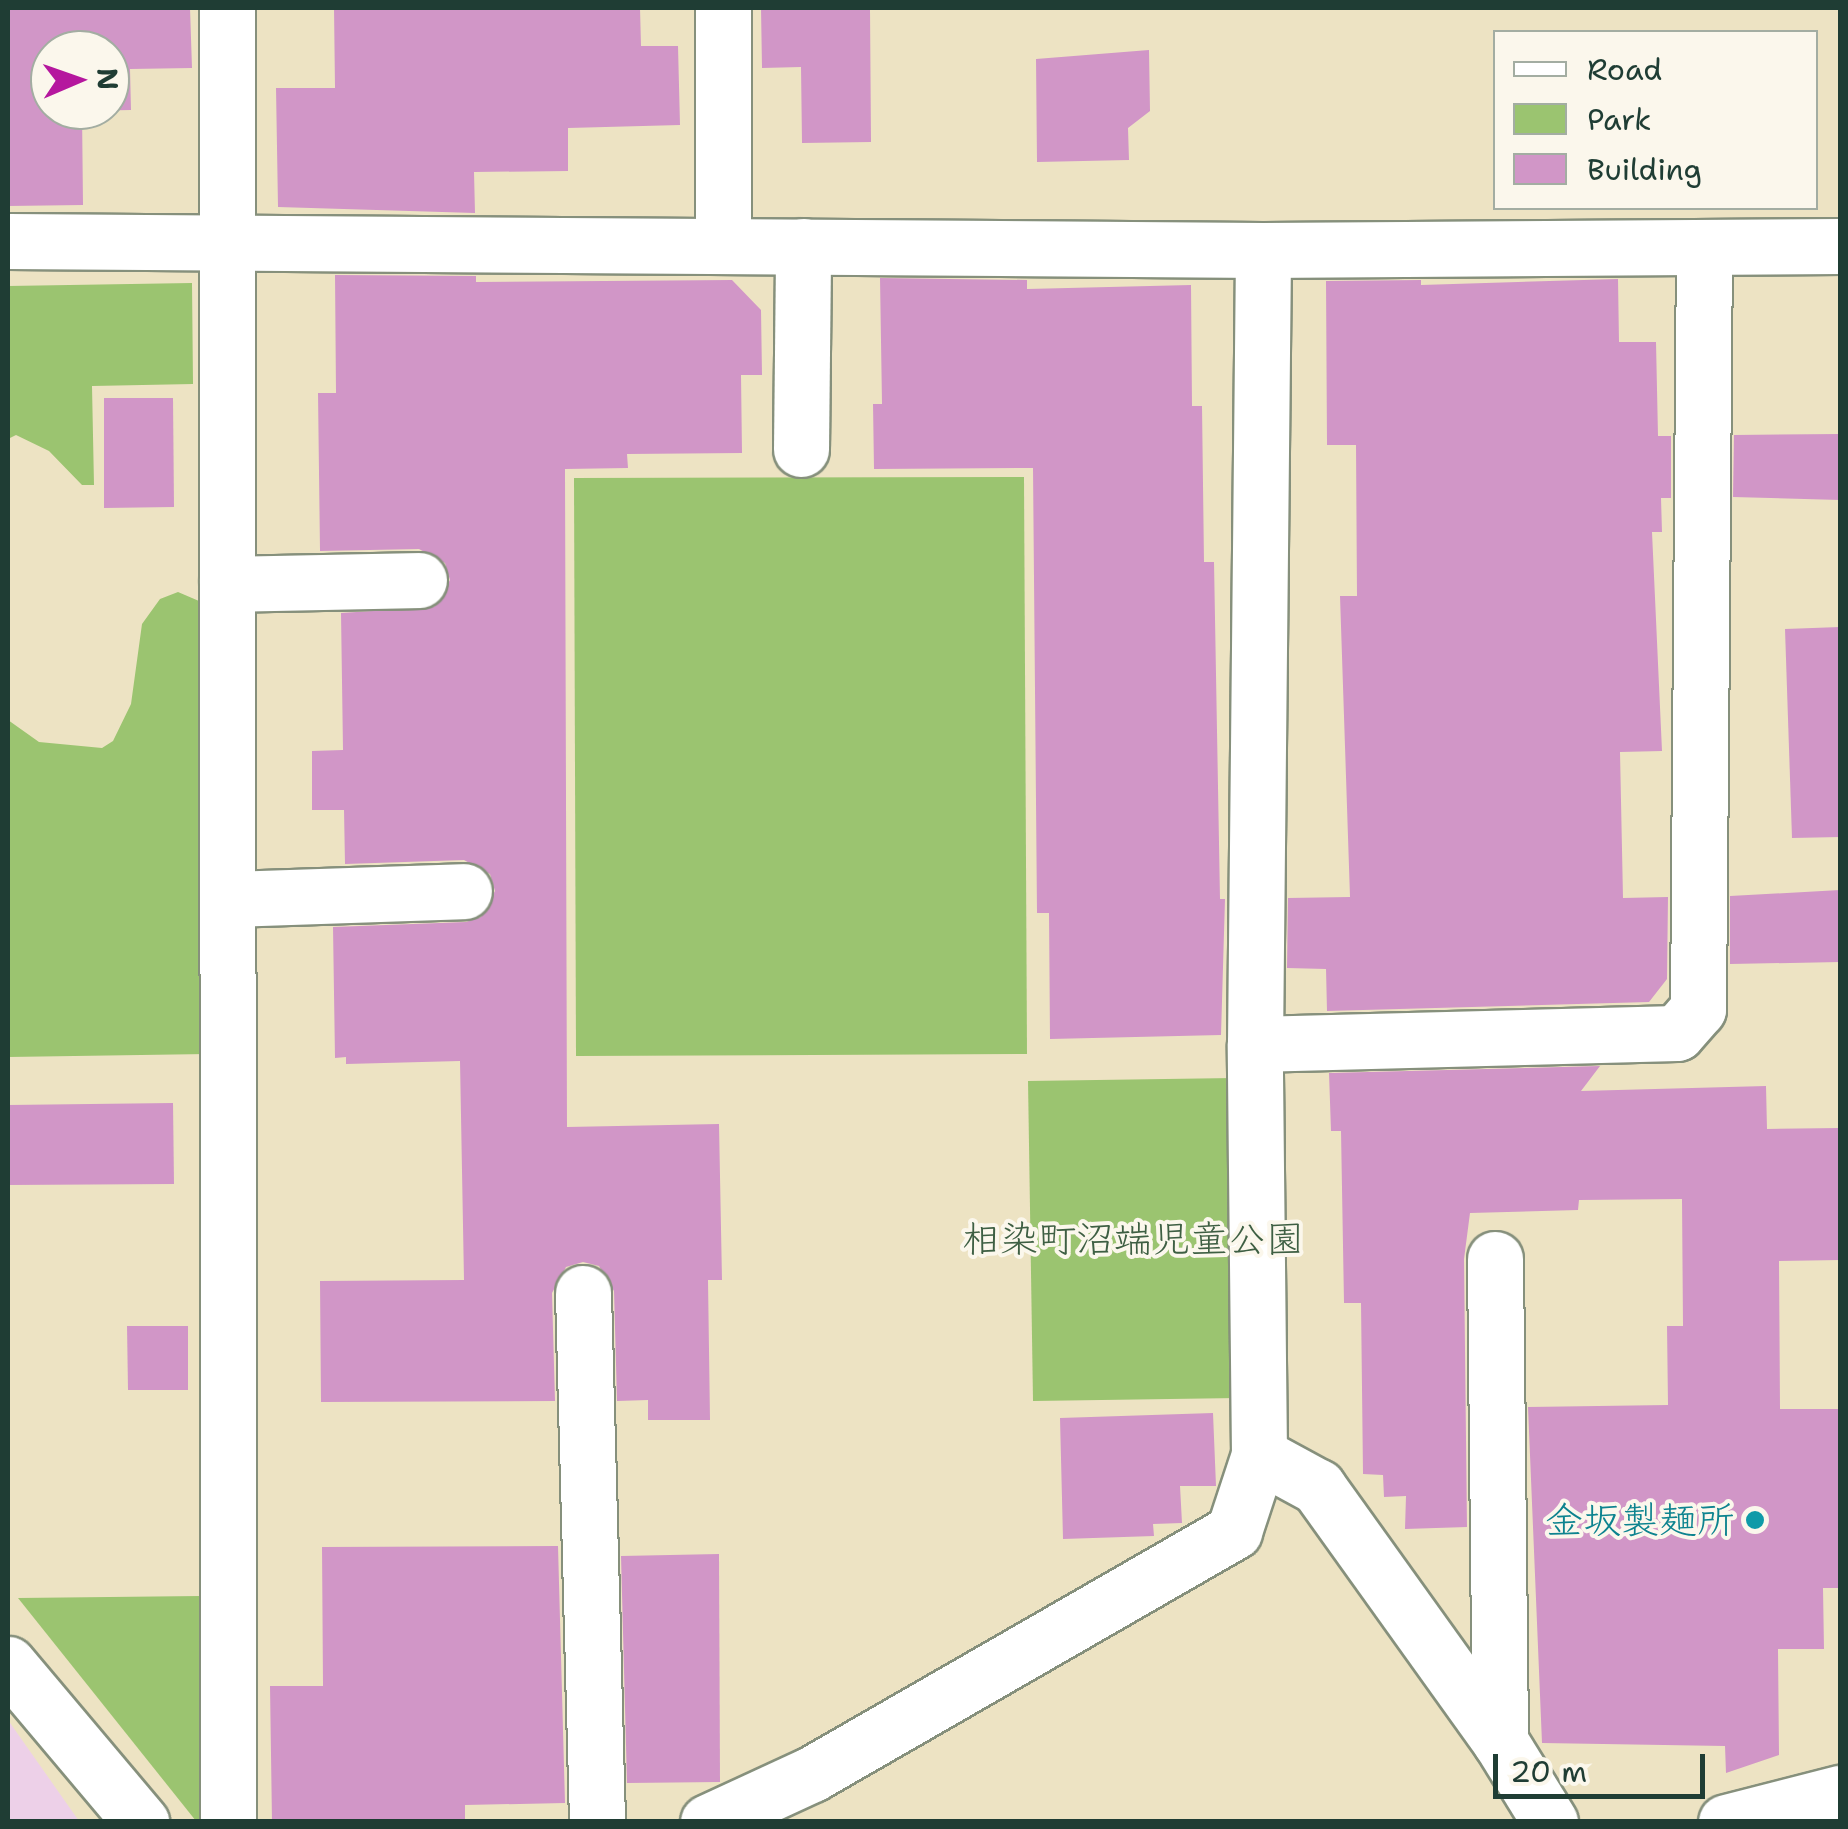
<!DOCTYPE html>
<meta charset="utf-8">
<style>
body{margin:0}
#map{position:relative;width:1848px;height:1829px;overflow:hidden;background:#ede3c3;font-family:"Shantell Sans","Klee One",sans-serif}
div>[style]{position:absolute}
.built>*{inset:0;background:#edd0e8}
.green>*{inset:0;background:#9bc470}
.building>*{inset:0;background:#d196c7}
.roads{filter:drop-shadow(2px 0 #86907c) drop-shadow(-2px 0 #86907c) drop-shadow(0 2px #86907c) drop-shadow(0 -2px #86907c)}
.minor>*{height:55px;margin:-27.5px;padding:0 27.5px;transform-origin:27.5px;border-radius:27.5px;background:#fff}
.dots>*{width:28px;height:28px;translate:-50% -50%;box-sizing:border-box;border:5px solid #fbf7ec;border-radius:50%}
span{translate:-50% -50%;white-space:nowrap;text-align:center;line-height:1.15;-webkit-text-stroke:8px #fbf7ec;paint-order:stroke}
.park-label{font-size:38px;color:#3e5f43}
.culture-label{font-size:38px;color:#0d838f}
.right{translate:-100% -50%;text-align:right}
.frame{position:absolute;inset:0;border:10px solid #1f3d34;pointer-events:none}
.legend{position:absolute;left:1493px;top:30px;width:325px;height:180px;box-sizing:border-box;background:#fbf7ec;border:2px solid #a3ada2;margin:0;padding:12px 18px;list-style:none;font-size:30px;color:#1f3d34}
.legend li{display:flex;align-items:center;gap:20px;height:50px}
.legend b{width:50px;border:2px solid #a3ada2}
.north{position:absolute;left:30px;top:30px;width:100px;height:100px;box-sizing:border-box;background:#fbf7ec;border:2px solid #a3ada2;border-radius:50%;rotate:88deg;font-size:28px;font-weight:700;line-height:40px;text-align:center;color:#1f3d34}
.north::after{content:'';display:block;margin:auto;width:35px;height:45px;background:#b5179e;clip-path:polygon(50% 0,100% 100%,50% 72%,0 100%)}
.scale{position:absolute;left:1493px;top:1754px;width:212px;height:45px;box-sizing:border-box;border:5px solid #1f3d34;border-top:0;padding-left:12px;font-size:30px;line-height:35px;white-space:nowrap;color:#1f3d34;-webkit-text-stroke:8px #fbf7ec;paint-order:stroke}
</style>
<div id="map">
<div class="built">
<i style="clip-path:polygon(8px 1720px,79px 1821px,8px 1821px)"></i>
</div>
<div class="green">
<i style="clip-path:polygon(192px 283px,193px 384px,92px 386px,94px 485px,82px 485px,49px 451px,16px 435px,8px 439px,8px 286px)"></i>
<i style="clip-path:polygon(1024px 477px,1027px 1054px,576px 1056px,574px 478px)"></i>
<i style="clip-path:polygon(178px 592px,199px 601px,207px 1054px,8px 1057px,8px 720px,39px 742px,102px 748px,113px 741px,131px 704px,142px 624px,160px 599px)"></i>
<i style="clip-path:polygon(1234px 1078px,1238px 1398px,1033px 1401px,1028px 1081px)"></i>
<i style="clip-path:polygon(201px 1596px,206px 1821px,196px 1821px,18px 1598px)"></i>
</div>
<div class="building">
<i style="clip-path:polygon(evenodd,8px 8px,190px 8px,192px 68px,130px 69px,131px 110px,82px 111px,83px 205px,8px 206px,8px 8px,50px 50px,110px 50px,110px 110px,50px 110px,50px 50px)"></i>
<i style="clip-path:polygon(334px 8px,640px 8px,641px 46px,678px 46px,680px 125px,568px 128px,568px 171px,474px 172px,475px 213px,278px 207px,276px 88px,335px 88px)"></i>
<i style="clip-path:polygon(761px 8px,870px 8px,871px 142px,802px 143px,801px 67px,762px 68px)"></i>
<i style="clip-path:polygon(1149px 50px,1150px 111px,1128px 128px,1129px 160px,1037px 162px,1036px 59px)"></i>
<i style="clip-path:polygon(335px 275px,476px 276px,476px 282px,732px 280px,761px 310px,762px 375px,741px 375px,742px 453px,627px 454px,628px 468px,565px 469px,567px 1127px,719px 1124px,722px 1280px,708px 1280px,710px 1420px,648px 1420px,648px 1400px,617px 1401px,614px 1291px,599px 1266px,583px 1262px,566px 1267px,552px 1293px,555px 1401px,321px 1402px,320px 1281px,464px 1280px,460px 1061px,346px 1064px,346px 1057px,335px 1058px,333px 927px,466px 922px,481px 917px,495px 891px,490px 874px,464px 860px,345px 864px,344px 810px,312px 810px,312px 751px,343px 750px,341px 613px,434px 607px,450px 580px,445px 563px,419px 549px,320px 551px,318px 393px,336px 393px)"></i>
<i style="clip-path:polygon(880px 278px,1027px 280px,1027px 289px,1191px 285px,1192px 406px,1202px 406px,1204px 562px,1214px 562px,1220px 899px,1225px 899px,1221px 1035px,1050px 1039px,1049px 913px,1037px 913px,1033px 468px,874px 469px,873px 404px,882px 404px)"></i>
<i style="clip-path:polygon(1618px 279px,1619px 342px,1656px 342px,1658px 436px,1671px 436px,1671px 498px,1661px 498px,1662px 532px,1652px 532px,1662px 751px,1620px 752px,1623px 898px,1668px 897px,1667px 979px,1649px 1002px,1327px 1011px,1326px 969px,1287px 968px,1288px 898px,1350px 897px,1340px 596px,1357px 596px,1356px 445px,1327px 445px,1326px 281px,1421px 280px,1421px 285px)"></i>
<i style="clip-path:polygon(104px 398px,173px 398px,174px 507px,104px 508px)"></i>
<i style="clip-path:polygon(1840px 434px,1840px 500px,1733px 497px,1734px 435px)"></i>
<i style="clip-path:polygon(1840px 627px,1840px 837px,1792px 838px,1785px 629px)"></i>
<i style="clip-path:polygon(1840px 890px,1840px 962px,1730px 964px,1730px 896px)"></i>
<i style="clip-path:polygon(1600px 1066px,1581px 1091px,1766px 1086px,1767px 1129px,1840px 1128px,1840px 1260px,1779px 1261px,1780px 1409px,1840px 1409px,1840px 1588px,1823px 1588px,1824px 1649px,1778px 1649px,1779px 1755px,1726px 1773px,1725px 1746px,1542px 1743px,1528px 1407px,1668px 1405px,1667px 1326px,1683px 1326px,1682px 1199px,1579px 1200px,1578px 1210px,1470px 1213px,1464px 1259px,1467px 1527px,1405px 1529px,1406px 1496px,1384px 1497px,1383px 1475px,1363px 1474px,1361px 1303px,1344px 1303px,1341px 1131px,1331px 1131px,1329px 1073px)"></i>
<i style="clip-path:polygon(173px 1103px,174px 1184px,8px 1185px,8px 1105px)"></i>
<i style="clip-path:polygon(127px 1326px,188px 1326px,188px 1390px,128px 1390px)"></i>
<i style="clip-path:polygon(1213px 1413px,1216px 1486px,1180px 1486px,1182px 1523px,1153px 1524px,1154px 1536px,1063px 1539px,1060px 1418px)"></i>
<i style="clip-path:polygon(558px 1546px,565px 1803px,465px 1805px,465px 1822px,272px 1822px,270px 1686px,323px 1686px,322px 1547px)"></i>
<i style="clip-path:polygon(719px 1554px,720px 1782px,627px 1783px,621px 1556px)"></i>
</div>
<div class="roads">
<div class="minor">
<i style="left:227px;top:8px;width:1814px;rotate:89.97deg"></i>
<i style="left:8px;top:241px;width:1255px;rotate:0.41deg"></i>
<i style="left:1263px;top:250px;width:577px;rotate:-0.4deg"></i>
<i style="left:723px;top:245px;width:237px;rotate:-90deg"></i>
<i style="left:801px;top:449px;width:203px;rotate:-89.4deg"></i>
<i style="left:227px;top:584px;width:192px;rotate:-1.2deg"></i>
<i style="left:228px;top:899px;width:236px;rotate:-1.9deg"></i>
<i style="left:1255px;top:1044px;width:422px;rotate:-1.5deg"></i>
<i style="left:1677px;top:1033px;width:32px;rotate:-49deg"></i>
<i style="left:1698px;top:1009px;width:762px;rotate:-89.55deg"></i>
<i style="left:1495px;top:1259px;width:482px;rotate:89.4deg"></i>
<i style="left:583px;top:1293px;width:529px;rotate:88.48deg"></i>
<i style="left:1259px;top:1455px;width:67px;rotate:28.5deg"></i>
<i style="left:1318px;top:1487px;width:312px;rotate:54.4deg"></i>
<i style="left:1500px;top:1741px;width:95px;rotate:58.3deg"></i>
<i style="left:8px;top:1664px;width:207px;rotate:49.9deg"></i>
<i style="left:708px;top:1822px;width:115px;rotate:-24.8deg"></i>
<i style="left:812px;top:1774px;width:487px;rotate:-29.9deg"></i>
<i style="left:1234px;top:1531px;width:80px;rotate:-71.8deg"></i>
<i style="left:1259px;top:1455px;width:411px;rotate:-90.6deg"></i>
<i style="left:1255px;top:1044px;width:794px;rotate:-89.42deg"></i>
<i style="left:1726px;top:1822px;width:118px;rotate:-14.3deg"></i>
</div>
</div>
<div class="dots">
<i style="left:1755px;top:1520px;background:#0f9aa8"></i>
</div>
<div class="park-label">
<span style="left:1133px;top:1239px">相染町沼端児童公園</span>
</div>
<div class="culture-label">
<span class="right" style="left:1735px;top:1520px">金坂製麺所</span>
</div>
<div class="frame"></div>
<ul class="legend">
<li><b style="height:12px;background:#fff"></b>Road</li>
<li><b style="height:28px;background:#9bc470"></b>Park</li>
<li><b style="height:28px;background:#d196c7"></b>Building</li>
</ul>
<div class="north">N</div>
<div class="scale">20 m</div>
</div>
